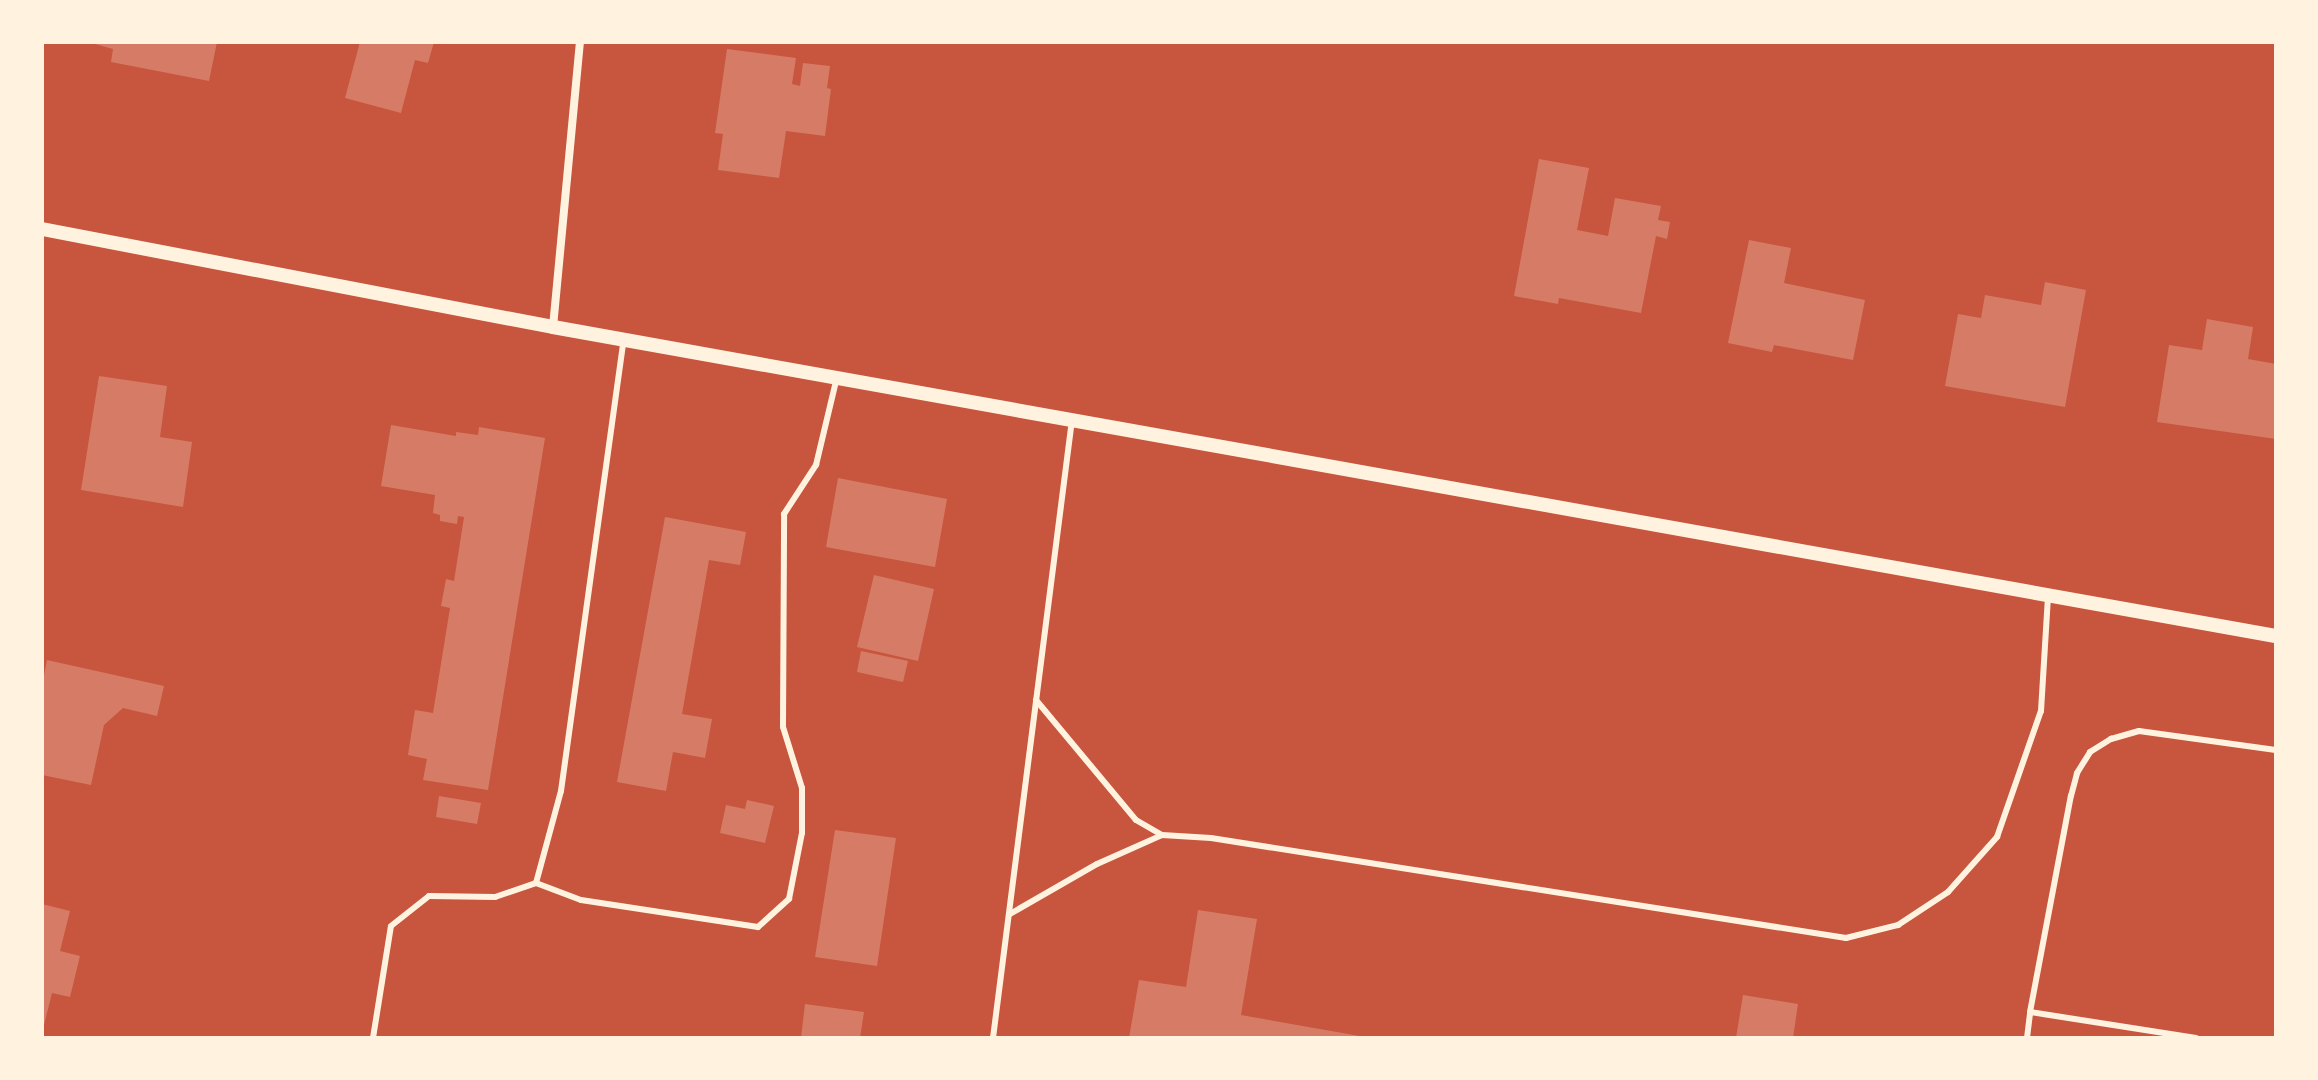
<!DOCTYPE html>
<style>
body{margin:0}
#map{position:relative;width:2318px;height:1080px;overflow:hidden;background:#c8553d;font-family:Commissioner,sans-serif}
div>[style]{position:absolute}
.building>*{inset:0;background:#d67c66}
.service>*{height:6px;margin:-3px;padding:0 3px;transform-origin:3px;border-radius:3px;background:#fff3e0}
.minor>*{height:8px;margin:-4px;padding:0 4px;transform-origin:4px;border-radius:4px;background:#fff3e0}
.tertiary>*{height:14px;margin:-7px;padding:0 7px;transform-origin:7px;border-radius:7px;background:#fff3e0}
span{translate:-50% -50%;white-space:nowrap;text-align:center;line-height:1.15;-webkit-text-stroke:7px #fff3e0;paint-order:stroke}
.frame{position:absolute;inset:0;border:44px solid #fff3e0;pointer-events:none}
</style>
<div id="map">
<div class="building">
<i style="clip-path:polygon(88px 42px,217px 42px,209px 81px,111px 62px,113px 49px)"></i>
<i style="clip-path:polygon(360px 42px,434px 42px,428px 63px,415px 60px,401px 113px,345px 98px)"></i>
<i style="clip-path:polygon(727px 49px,796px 58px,792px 84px,800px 86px,803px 63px,830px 66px,827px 88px,831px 89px,825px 136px,786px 131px,779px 178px,718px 170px,723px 134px,715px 133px)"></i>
<i style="clip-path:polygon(1539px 159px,1589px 168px,1577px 230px,1608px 236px,1615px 198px,1661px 206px,1658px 220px,1670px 222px,1667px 239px,1656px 236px,1641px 313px,1559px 298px,1558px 304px,1514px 296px)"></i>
<i style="clip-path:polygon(1749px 240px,1791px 248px,1784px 283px,1865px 300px,1853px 360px,1774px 345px,1772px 352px,1728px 343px)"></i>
<i style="clip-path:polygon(2045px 282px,2086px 290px,2065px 407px,1945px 386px,1958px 314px,1981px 318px,1985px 295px,2041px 305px)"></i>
<i style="clip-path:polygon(2207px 319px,2253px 327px,2248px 359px,2276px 364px,2276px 439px,2157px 422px,2169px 345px,2202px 350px)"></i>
<i style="clip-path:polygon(99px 376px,167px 386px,160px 437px,192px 442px,183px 507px,81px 490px)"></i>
<i style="clip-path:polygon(391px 425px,456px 436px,456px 432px,478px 435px,479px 427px,545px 438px,488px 790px,423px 780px,427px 759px,408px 755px,415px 710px,433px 713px,450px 608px,441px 606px,446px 579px,454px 581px,464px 517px,458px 516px,457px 524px,440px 521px,440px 515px,433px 513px,435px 495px,381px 486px)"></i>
<i style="clip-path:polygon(838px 478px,947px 499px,935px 567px,826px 547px)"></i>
<i style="clip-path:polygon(665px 517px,746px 532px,740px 565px,709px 560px,682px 714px,712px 719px,705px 758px,673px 752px,666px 791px,617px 782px)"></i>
<i style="clip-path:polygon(874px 575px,934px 589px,918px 661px,857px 647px)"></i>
<i style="clip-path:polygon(861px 651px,908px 661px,903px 682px,857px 672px)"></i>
<i style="clip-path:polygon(47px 660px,164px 686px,157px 716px,123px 708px,104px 725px,91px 785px,42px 775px,42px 685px)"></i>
<i style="clip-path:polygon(439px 796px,481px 803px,477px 824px,436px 817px)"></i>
<i style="clip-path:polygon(747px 800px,774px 806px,765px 843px,720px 833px,726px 805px,745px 809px)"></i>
<i style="clip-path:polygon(835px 830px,896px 838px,877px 966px,815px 957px)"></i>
<i style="clip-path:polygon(42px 904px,70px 911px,60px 951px,80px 956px,70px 997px,52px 993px,43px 1029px)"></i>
<i style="clip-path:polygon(1198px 910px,1257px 919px,1241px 1015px,1371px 1038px,1129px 1038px,1139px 980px,1186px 987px)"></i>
<i style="clip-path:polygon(1743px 995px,1798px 1004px,1793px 1038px,1736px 1038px)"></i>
<i style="clip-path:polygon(805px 1004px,864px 1012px,860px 1038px,801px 1038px)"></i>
</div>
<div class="service">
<i style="left:1036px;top:700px;width:156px;rotate:50.2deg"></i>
<i style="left:1136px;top:820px;width:30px;rotate:30deg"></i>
<i style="left:1162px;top:835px;width:49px;rotate:3.5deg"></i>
<i style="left:1211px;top:838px;width:643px;rotate:8.95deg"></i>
<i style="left:1846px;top:938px;width:54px;rotate:-14deg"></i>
<i style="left:1898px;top:925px;width:60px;rotate:-33.4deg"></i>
<i style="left:1948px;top:892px;width:74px;rotate:-48.3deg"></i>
<i style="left:1997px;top:837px;width:133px;rotate:-70.8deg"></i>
<i style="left:2041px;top:711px;width:114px;rotate:-86.5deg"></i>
<i style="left:536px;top:883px;width:48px;rotate:20.7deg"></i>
<i style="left:581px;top:900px;width:179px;rotate:8.7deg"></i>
<i style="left:758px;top:927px;width:42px;rotate:-42.1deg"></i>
<i style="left:789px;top:899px;width:67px;rotate:-78.9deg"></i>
<i style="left:802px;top:833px;width:45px;rotate:-90deg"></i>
<i style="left:802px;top:788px;width:64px;rotate:-107.3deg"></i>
<i style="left:783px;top:727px;width:213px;rotate:-89.7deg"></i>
<i style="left:784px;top:514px;width:59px;rotate:-56.9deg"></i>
<i style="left:816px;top:465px;width:90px;rotate:-76.6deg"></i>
<i style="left:1010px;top:914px;width:100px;rotate:-29.9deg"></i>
<i style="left:1097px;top:864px;width:71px;rotate:-24deg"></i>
<i style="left:2030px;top:1012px;width:220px;rotate:-79.3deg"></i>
<i style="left:2071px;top:796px;width:24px;rotate:-75deg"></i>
<i style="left:2077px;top:773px;width:25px;rotate:-58deg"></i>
<i style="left:2090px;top:752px;width:25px;rotate:-32deg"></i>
<i style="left:2111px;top:739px;width:29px;rotate:-16deg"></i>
<i style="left:2139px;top:731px;width:138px;rotate:7.9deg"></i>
<i style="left:373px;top:1038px;width:113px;rotate:-80.9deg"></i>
<i style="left:391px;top:926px;width:48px;rotate:-38.3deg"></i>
<i style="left:429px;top:896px;width:66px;rotate:0.9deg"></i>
<i style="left:495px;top:897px;width:43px;rotate:-18.9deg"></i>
<i style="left:536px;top:883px;width:95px;rotate:-74.8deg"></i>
<i style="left:561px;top:791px;width:456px;rotate:-82.1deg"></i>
<i style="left:993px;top:1038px;width:623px;rotate:-82.72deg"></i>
<i style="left:2027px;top:1038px;width:26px;rotate:-83deg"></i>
<i style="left:2030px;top:1012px;width:168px;rotate:8.9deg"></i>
</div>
<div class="minor">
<i style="left:553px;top:327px;width:286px;rotate:-84.6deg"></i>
</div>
<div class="tertiary">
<i style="left:42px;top:229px;width:520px;rotate:10.86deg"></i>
<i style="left:553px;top:327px;width:1750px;rotate:10.17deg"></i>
</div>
<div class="frame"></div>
</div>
